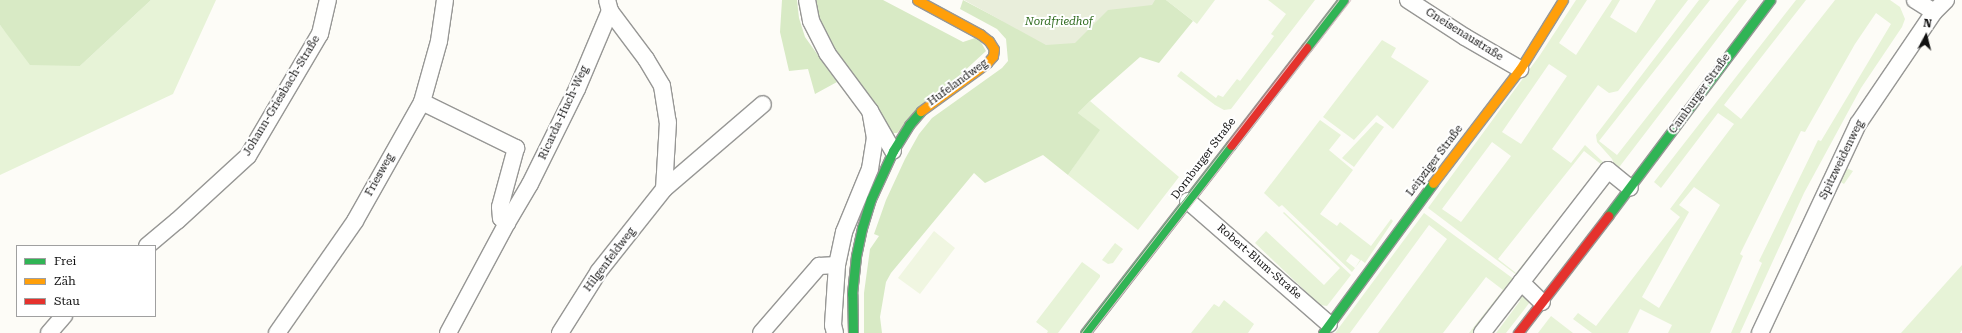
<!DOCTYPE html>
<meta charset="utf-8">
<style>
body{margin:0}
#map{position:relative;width:1962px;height:333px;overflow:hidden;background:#fdfcf7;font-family:"Roboto Serif",serif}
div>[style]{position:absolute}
.green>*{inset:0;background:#e7f3d7}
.forest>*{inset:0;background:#d8eac5}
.cemetery>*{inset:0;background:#e9eedb}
.pitch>*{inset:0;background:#f0f6e1}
.roads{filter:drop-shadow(1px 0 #979795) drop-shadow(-1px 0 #979795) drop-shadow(0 1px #979795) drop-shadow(0 -1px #979795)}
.street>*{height:16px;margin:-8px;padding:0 8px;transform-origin:8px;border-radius:8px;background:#fffffe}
.fast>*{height:9px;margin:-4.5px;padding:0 4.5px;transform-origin:4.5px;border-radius:4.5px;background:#30b455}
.slow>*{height:9px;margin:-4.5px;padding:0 4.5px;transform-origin:4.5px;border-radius:4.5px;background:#ff9f0a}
.jam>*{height:9px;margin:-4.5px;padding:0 4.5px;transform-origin:4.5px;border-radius:4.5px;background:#e5322d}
.tram>*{height:1px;margin:-0.5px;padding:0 0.5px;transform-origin:0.5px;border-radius:0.5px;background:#d9c6c7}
span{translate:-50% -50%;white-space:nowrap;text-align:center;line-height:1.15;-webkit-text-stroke:4px #fff;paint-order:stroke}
.park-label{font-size:11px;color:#2f6b1f;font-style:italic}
.street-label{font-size:11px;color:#111}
.legend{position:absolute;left:16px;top:245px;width:140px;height:72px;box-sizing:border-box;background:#fff;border:1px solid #a0a0a0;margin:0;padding:5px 7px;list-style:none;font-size:12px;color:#111}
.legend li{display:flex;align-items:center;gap:8px;height:20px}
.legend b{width:20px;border:1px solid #a0a0a0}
.north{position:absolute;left:1906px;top:16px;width:40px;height:40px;-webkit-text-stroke:3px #fff;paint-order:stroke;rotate:7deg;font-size:11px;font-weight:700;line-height:16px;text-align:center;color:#111}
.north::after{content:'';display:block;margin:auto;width:14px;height:18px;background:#111;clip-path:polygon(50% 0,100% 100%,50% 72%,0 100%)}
</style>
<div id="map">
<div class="green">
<i style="clip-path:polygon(151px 0,216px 0,173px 94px,0 175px,0 25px,4px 30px,80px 66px)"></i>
<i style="clip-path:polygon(1166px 0,1215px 0,1197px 24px)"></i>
<i style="clip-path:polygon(1268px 0,1315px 0,1231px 109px,1224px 110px,1215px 105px,1177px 76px,1181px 71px,1216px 98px,1218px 95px,1223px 97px,1237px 79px,1240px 81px,1274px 36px,1271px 34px,1286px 14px)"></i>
<i style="clip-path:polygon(evenodd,1576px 0,1587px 0,1559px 43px,1576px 55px,1612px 0,1620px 0,1610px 17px,1636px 33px,1656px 0,1688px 0,1618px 91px,1609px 93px,1598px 85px,1552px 149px,1571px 163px,1585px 145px,1603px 162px,1603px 165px,1518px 276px,1428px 208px,1540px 55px,1576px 0,1549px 64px,1567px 76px,1521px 144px,1502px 132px,1549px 64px,1576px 0,1492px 142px,1511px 156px,1461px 222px,1442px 209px,1492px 142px,1576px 0,1584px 151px,1602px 165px,1516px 273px,1498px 259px,1584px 151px)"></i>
<i style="clip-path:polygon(1699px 0,1710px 0,1599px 141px,1617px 155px,1739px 0,1747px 0,1617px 170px,1612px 159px,1597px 142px,1596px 135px)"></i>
<i style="clip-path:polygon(evenodd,1796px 0,1806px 0,1724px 105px,1741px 119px,1835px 0,1890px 0,1900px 7px,1905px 19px,1902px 27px,1861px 88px,1804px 193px,1740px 333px,1731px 333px,1762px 263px,1759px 261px,1818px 140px,1821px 141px,1891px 24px,1876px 13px,1855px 44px,1805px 132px,1801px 131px,1740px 254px,1743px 256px,1710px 333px,1668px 333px,1672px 325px,1640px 309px,1628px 333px,1592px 333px,1573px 319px,1578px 313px,1596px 326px,1680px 217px,1670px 209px,1734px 124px,1718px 113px,1661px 188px,1654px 182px,1796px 0,1694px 187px,1720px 205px,1659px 308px,1642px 297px,1689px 212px,1679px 205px,1694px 187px)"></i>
<i style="clip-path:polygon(1382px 40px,1396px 48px,1391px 57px,1429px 81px,1393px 129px,1377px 115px,1354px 140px,1323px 117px)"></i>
<i style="clip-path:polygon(1090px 101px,1179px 177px,1138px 230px,1068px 175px,1099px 130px,1078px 113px)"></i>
<i style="clip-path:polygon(evenodd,1320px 120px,1341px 135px,1329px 150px,1353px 170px,1320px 214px,1337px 226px,1340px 222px,1371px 246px,1391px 219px,1393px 221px,1365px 263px,1361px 260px,1352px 272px,1282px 205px,1279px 207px,1264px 193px,1320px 120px,1351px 254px,1360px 260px,1355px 268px,1346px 261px,1351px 254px)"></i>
<i style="clip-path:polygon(1376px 122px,1384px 127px,1354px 167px,1342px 158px)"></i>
<i style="clip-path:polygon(1842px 166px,1853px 171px,1844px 184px,1836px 179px)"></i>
<i style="clip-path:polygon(1284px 212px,1351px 275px,1327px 306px,1320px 305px,1255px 243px,1266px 231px,1324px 285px,1340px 268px,1283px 213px)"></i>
<i style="clip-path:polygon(1424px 213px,1515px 280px,1474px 333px,1469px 333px,1503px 290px,1486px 277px,1443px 333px,1378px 333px,1447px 239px,1429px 225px,1350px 333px,1335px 333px)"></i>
<i style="clip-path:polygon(1115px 243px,1123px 249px,1113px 263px,1108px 264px,1102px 260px)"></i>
<i style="clip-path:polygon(1082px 262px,1100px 275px,1100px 277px,1058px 333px,1047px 333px,1048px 331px,1036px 322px)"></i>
<i style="clip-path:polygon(1962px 265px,1962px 330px,1960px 333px,1901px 333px)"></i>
<i style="clip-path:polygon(1520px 292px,1528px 297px,1530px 302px,1506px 333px,1496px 333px,1520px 301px,1513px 296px)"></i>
<i style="clip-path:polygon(1224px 300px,1254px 324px,1248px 333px,1191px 333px,1214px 304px,1219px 307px)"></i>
<i style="clip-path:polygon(1551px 316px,1573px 333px,1538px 333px)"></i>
</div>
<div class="forest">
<i style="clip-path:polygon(0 0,151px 0,80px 66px,30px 65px,0 25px)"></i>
<i style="clip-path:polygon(782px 0,797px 0,799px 18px,805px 37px,837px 82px,815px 94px,808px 69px,789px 71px,780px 32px)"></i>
<i style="clip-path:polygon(816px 0,883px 0,963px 42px,978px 37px,986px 51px,897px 133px,890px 133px,829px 45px,818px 15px)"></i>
<i style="clip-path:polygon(963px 0,1003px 21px,1114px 0,1166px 0,1193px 21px,1159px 63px,1140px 57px,1090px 101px,1078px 113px,1100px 130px,1068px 175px,1043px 155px,985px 183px,974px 173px,891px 273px,886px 282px,880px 317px,882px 333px,864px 333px,864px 293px,870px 249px,879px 236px,874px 234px,886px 200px,905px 159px,919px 134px,932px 118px,1002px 68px,1008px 61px,1006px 39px,997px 29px,960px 9px)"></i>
</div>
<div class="cemetery">
<i style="clip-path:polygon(964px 0,1155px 0,1152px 5px,1108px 10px,1075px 43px,1046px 45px)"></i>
</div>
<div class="pitch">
<i style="clip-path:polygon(934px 231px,955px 248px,920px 294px,898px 278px)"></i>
</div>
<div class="roads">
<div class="street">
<i style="left:807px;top:0;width:21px;rotate:79deg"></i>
<i style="left:811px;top:21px;width:36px;rotate:63deg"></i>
<i style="left:827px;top:53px;width:72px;rotate:53.4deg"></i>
<i style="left:870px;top:111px;width:46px;rotate:60.1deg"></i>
<i style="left:1408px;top:0;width:68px;rotate:33deg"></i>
<i style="left:1465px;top:37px;width:64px;rotate:30.2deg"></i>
<i style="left:1915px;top:0;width:22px;rotate:32deg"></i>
<i style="left:610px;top:11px;width:60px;rotate:53.1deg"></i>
<i style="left:646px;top:59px;width:31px;rotate:59deg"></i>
<i style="left:662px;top:86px;width:36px;rotate:81deg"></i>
<i style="left:668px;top:122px;width:67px;rotate:93.4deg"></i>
<i style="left:422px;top:102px;width:105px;rotate:26.1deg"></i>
<i style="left:516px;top:148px;width:61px;rotate:105.2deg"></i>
<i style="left:500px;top:207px;width:11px;rotate:85deg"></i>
<i style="left:501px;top:218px;width:8px;rotate:40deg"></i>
<i style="left:1188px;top:201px;width:187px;rotate:41.1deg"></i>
<i style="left:147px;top:246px;width:39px;rotate:-40deg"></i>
<i style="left:177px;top:221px;width:96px;rotate:-42.5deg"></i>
<i style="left:248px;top:156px;width:142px;rotate:-59.5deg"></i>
<i style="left:320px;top:34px;width:35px;rotate:-77deg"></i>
<i style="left:1521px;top:282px;width:29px;rotate:44deg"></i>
<i style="left:49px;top:333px;width:23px;rotate:-49deg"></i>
<i style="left:277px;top:333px;width:136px;rotate:-55.1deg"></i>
<i style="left:355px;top:221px;width:137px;rotate:-60.6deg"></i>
<i style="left:422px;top:102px;width:63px;rotate:-74.4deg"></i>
<i style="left:439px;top:41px;width:41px;rotate:-81.7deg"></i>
<i style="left:448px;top:333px;width:125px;rotate:-61.8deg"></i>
<i style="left:507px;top:223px;width:45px;rotate:-59.5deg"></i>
<i style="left:530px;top:184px;width:106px;rotate:-63.7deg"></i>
<i style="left:577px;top:89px;width:85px;rotate:-67.1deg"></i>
<i style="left:610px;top:11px;width:11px;rotate:-105deg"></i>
<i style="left:560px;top:333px;width:73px;rotate:-57.8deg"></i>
<i style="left:599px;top:271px;width:105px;rotate:-51.6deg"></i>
<i style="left:664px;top:189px;width:130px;rotate:-40.6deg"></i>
<i style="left:761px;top:333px;width:89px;rotate:-49.1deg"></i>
<i style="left:819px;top:266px;width:18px;rotate:-3deg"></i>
<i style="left:835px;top:333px;width:8px;rotate:-104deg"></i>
<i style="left:833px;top:325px;width:60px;rotate:-86.2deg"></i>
<i style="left:837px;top:265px;width:34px;rotate:-78deg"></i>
<i style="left:844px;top:232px;width:68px;rotate:-67.6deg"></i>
<i style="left:870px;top:169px;width:31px;rotate:-81deg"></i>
<i style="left:875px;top:138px;width:27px;rotate:-100deg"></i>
<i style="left:1482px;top:333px;width:206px;rotate:-52.3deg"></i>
<i style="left:1608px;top:170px;width:28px;rotate:39deg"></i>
<i style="left:1760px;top:333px;width:231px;rotate:-64.9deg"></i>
<i style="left:1858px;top:124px;width:135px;rotate:-55.8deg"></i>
<i style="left:1934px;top:12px;width:17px;rotate:-45deg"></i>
</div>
<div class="fast">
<i style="left:1306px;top:48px;width:61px;rotate:-52.4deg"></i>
<i style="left:1608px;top:216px;width:270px;rotate:-53.1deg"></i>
<i style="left:853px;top:333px;width:39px;rotate:-91deg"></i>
<i style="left:852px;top:294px;width:38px;rotate:-84deg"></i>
<i style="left:856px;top:256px;width:29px;rotate:-78deg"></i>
<i style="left:862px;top:228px;width:30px;rotate:-73deg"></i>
<i style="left:871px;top:199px;width:53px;rotate:-65.4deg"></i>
<i style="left:893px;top:151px;width:31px;rotate:-58deg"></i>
<i style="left:909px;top:125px;width:18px;rotate:-49deg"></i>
<i style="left:1085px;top:333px;width:238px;rotate:-52.2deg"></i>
<i style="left:1323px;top:333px;width:186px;rotate:-53.7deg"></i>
</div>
<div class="slow">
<i style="left:917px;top:0;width:72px;rotate:28.4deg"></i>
<i style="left:980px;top:34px;width:11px;rotate:38deg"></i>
<i style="left:989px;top:41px;width:9px;rotate:58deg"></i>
<i style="left:994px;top:49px;width:7px;rotate:98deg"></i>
<i style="left:993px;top:56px;width:9px;rotate:131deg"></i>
<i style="left:987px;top:63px;width:82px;rotate:144deg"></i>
<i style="left:1433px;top:183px;width:143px;rotate:-52.7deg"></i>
<i style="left:1520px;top:69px;width:81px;rotate:-58.1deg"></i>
</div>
<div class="jam">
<i style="left:1231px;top:145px;width:123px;rotate:-52.3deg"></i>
<i style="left:1518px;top:333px;width:148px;rotate:-52.4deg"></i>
</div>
</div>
<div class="tram">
<i style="left:1081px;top:333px;width:421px;rotate:-52.3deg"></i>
<i style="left:1091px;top:333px;width:422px;rotate:-52.1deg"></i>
</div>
<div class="park-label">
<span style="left:1059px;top:22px">Nordfriedhof</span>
</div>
<div class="street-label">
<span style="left:1464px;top:35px;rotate:32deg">Gneisenaustraße</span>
<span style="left:958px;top:83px;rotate:-36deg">Hufelandweg</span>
<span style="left:1700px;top:94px;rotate:-54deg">Camburger Straße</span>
<span style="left:282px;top:96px;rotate:-59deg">Johann-Griesbach-Straße</span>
<span style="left:564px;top:113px;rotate:-65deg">Ricarda-Huch-Weg</span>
<span style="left:1204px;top:159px;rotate:-53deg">Dornburger Straße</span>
<span style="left:1842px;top:160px;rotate:-64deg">Spitzweidenweg</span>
<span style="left:1435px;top:161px;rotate:-53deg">Leipziger Straße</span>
<span style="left:380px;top:175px;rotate:-61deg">Friesweg</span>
<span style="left:610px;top:260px;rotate:-53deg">Hilgenfeldweg</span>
<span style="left:1259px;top:262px;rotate:41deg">Robert-Blum-Straße</span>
</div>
<ul class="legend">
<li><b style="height:5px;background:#30b455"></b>Frei</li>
<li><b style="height:5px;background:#ff9f0a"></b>Zäh</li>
<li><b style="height:5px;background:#e5322d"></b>Stau</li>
</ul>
<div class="north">N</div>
</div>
